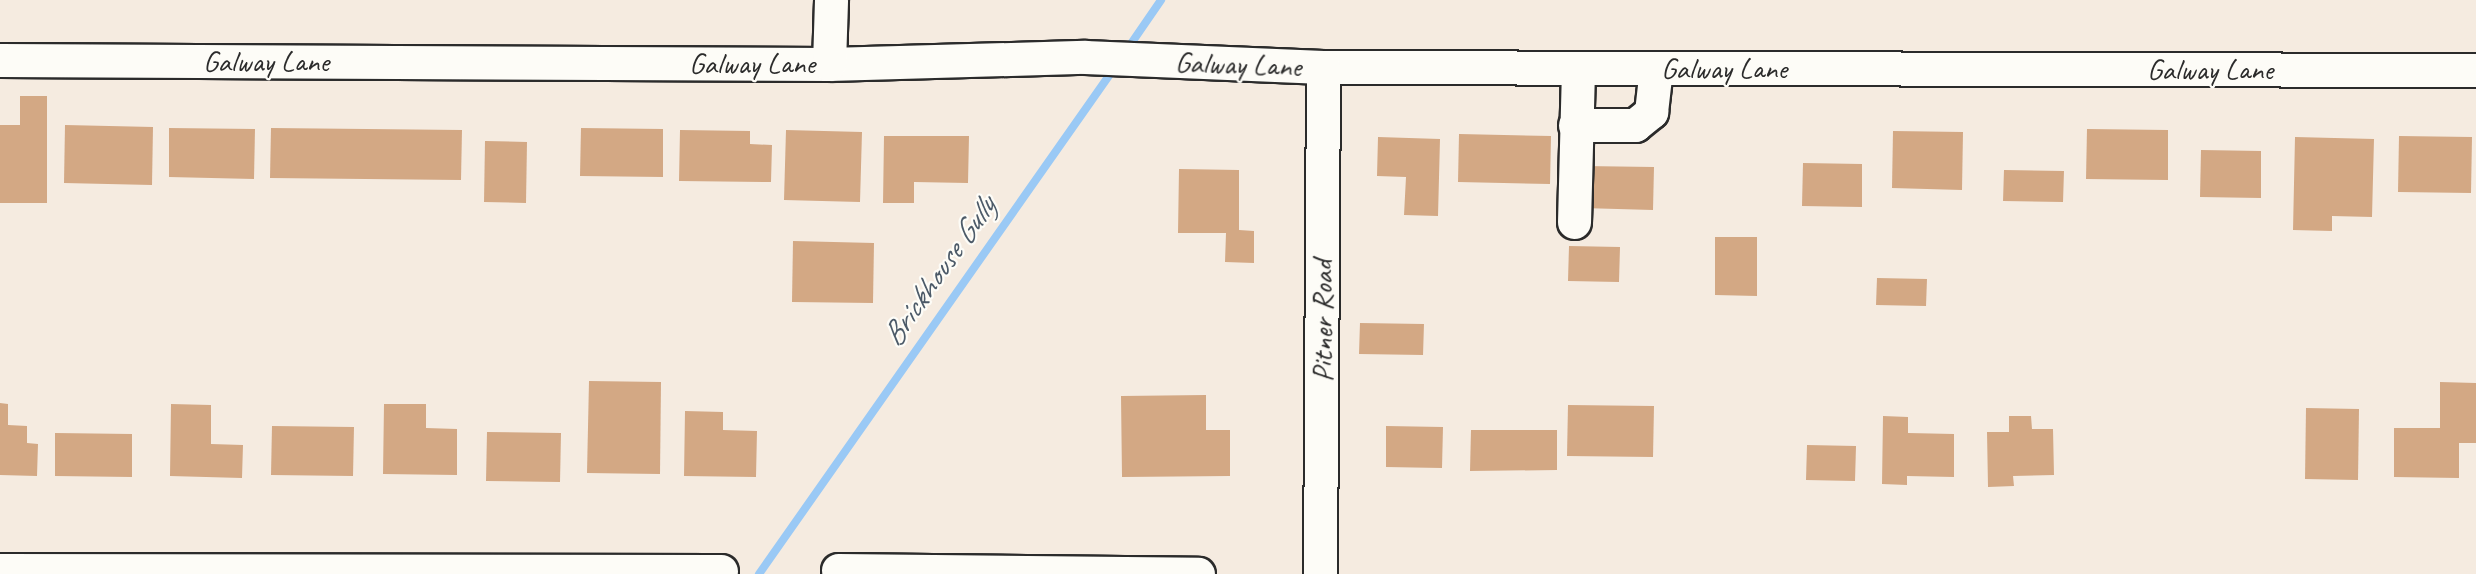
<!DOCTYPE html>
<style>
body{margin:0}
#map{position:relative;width:2476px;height:574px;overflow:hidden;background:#f5ebe0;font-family:Caveat,sans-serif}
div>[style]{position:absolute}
.stream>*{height:8px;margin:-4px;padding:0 4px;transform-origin:4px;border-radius:4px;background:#9ac9f5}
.building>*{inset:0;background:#d3a884}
.roads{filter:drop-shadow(2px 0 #2b2b2b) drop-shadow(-2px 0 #2b2b2b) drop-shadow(0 2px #2b2b2b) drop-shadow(0 -2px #2b2b2b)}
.minor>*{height:33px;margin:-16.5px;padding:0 16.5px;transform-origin:16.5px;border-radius:16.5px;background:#fdfcf7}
span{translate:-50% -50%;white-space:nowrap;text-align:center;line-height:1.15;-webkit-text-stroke:4.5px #fdfcf7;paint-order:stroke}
.street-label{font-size:30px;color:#2b2b2b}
.water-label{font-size:32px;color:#4c5a68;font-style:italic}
</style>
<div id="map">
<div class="stream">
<i style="left:1126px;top:51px;width:62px;rotate:-55.5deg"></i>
<i style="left:759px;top:574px;width:620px;rotate:-54.92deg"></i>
</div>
<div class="building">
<i style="clip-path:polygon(20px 96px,47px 96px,47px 203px,0 203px,0 125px,20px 125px)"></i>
<i style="clip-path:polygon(65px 125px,153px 127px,152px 185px,64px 183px)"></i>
<i style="clip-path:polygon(169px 128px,255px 129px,254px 179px,169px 177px)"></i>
<i style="clip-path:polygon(271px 128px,462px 130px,461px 180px,270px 178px)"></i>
<i style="clip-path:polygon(581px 128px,663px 129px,663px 177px,580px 176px)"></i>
<i style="clip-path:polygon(2087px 129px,2168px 130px,2168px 180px,2086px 179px)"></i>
<i style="clip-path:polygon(680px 130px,750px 131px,750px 144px,772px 145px,771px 182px,679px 181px)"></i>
<i style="clip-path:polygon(786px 130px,862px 132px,860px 202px,784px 200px)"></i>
<i style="clip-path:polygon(1893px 131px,1963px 132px,1962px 190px,1892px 188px)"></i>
<i style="clip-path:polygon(1459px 134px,1551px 136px,1550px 184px,1458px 182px)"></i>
<i style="clip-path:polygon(884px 136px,969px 136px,968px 183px,914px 182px,914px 203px,883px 203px)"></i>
<i style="clip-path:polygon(2399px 136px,2472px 137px,2471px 193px,2398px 192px)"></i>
<i style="clip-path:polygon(1378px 137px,1440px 139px,1438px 216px,1404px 215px,1406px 177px,1377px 176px)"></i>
<i style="clip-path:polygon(2295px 137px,2374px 139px,2372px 217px,2332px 216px,2332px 231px,2293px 230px)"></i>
<i style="clip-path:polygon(485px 141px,527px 142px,526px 203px,484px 202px)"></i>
<i style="clip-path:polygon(2201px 150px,2261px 151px,2261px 198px,2200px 197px)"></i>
<i style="clip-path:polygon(1803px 163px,1862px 164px,1862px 207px,1802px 206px)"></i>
<i style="clip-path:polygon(1583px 166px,1654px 167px,1653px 210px,1582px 208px)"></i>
<i style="clip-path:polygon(1179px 169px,1239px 170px,1239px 230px,1254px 231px,1254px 263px,1225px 262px,1226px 233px,1178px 233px)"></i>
<i style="clip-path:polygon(2004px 170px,2064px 171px,2063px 202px,2003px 201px)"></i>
<i style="clip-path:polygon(1715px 237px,1757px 237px,1757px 296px,1715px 295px)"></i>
<i style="clip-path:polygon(793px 241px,874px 243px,873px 303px,792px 302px)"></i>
<i style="clip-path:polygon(1569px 246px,1620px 247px,1619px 282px,1568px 281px)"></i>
<i style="clip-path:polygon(1877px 278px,1927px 279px,1926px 306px,1876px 305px)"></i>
<i style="clip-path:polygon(1360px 323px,1424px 324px,1423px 355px,1359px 354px)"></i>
<i style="clip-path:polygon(589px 381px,661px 382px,660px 474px,587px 473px)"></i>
<i style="clip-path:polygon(2440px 382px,2476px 383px,2476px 443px,2459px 443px,2459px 478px,2394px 477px,2394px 428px,2440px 428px)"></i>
<i style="clip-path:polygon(1206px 395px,1206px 430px,1230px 430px,1230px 476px,1122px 477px,1121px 396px)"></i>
<i style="clip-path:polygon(0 403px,8px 404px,8px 425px,27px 426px,27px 443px,38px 444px,37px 476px,0 475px)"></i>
<i style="clip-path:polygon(171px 404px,211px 405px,211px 444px,243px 445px,242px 478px,170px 476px)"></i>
<i style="clip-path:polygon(384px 404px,426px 404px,426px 428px,457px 429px,457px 475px,383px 474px)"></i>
<i style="clip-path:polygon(1568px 405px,1654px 406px,1653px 457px,1567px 456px)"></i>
<i style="clip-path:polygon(2306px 408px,2359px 409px,2358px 480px,2305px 479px)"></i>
<i style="clip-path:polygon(685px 411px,723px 412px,723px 430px,757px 431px,756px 477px,684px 476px)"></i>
<i style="clip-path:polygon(1883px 416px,1908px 417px,1908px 433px,1954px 434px,1954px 477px,1907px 476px,1907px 485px,1882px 484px)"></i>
<i style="clip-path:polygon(2009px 416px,2031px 416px,2032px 429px,2053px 429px,2054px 475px,2013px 476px,2014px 486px,1988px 487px,1987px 432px,2009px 432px)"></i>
<i style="clip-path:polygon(272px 426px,354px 427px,353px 476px,271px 475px)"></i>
<i style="clip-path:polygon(1386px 426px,1443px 427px,1442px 468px,1386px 467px)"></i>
<i style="clip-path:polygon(1471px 430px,1557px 430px,1557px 470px,1470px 471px)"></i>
<i style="clip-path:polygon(487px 432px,561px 433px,560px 482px,486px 481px)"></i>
<i style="clip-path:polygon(55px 433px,132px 434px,132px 477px,55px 476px)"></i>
<i style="clip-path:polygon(1807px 445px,1856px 446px,1855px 481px,1806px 480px)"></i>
</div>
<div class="roads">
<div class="minor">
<i style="left:0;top:60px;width:829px;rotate:0.28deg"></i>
<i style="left:829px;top:64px;width:256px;rotate:-1.6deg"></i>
<i style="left:1085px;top:57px;width:238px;rotate:2.4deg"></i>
<i style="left:1323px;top:67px;width:1153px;rotate:0.15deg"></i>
<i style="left:829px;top:64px;width:64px;rotate:-88.2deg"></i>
<i style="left:1575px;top:125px;width:60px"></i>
<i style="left:1635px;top:125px;width:21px;rotate:-39deg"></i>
<i style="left:1651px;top:112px;width:44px;rotate:-83.5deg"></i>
<i style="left:1574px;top:222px;width:154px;rotate:-88.5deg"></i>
<i style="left:0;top:570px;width:721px;rotate:0.08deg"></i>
<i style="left:838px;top:570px;width:360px;rotate:0.6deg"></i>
<i style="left:1320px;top:574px;width:507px;rotate:-89.66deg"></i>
</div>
</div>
<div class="street-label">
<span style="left:266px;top:61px">Galway Lane</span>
<span style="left:752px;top:63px">Galway Lane</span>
<span style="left:1238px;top:64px;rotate:2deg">Galway Lane</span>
<span style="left:1724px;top:68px">Galway Lane</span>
<span style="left:2210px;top:69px">Galway Lane</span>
<span style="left:1322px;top:321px;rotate:-90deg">Pitner Road</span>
</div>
<div class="water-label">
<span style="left:939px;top:272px;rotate:-55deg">Brickhouse Gully</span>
</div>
</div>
